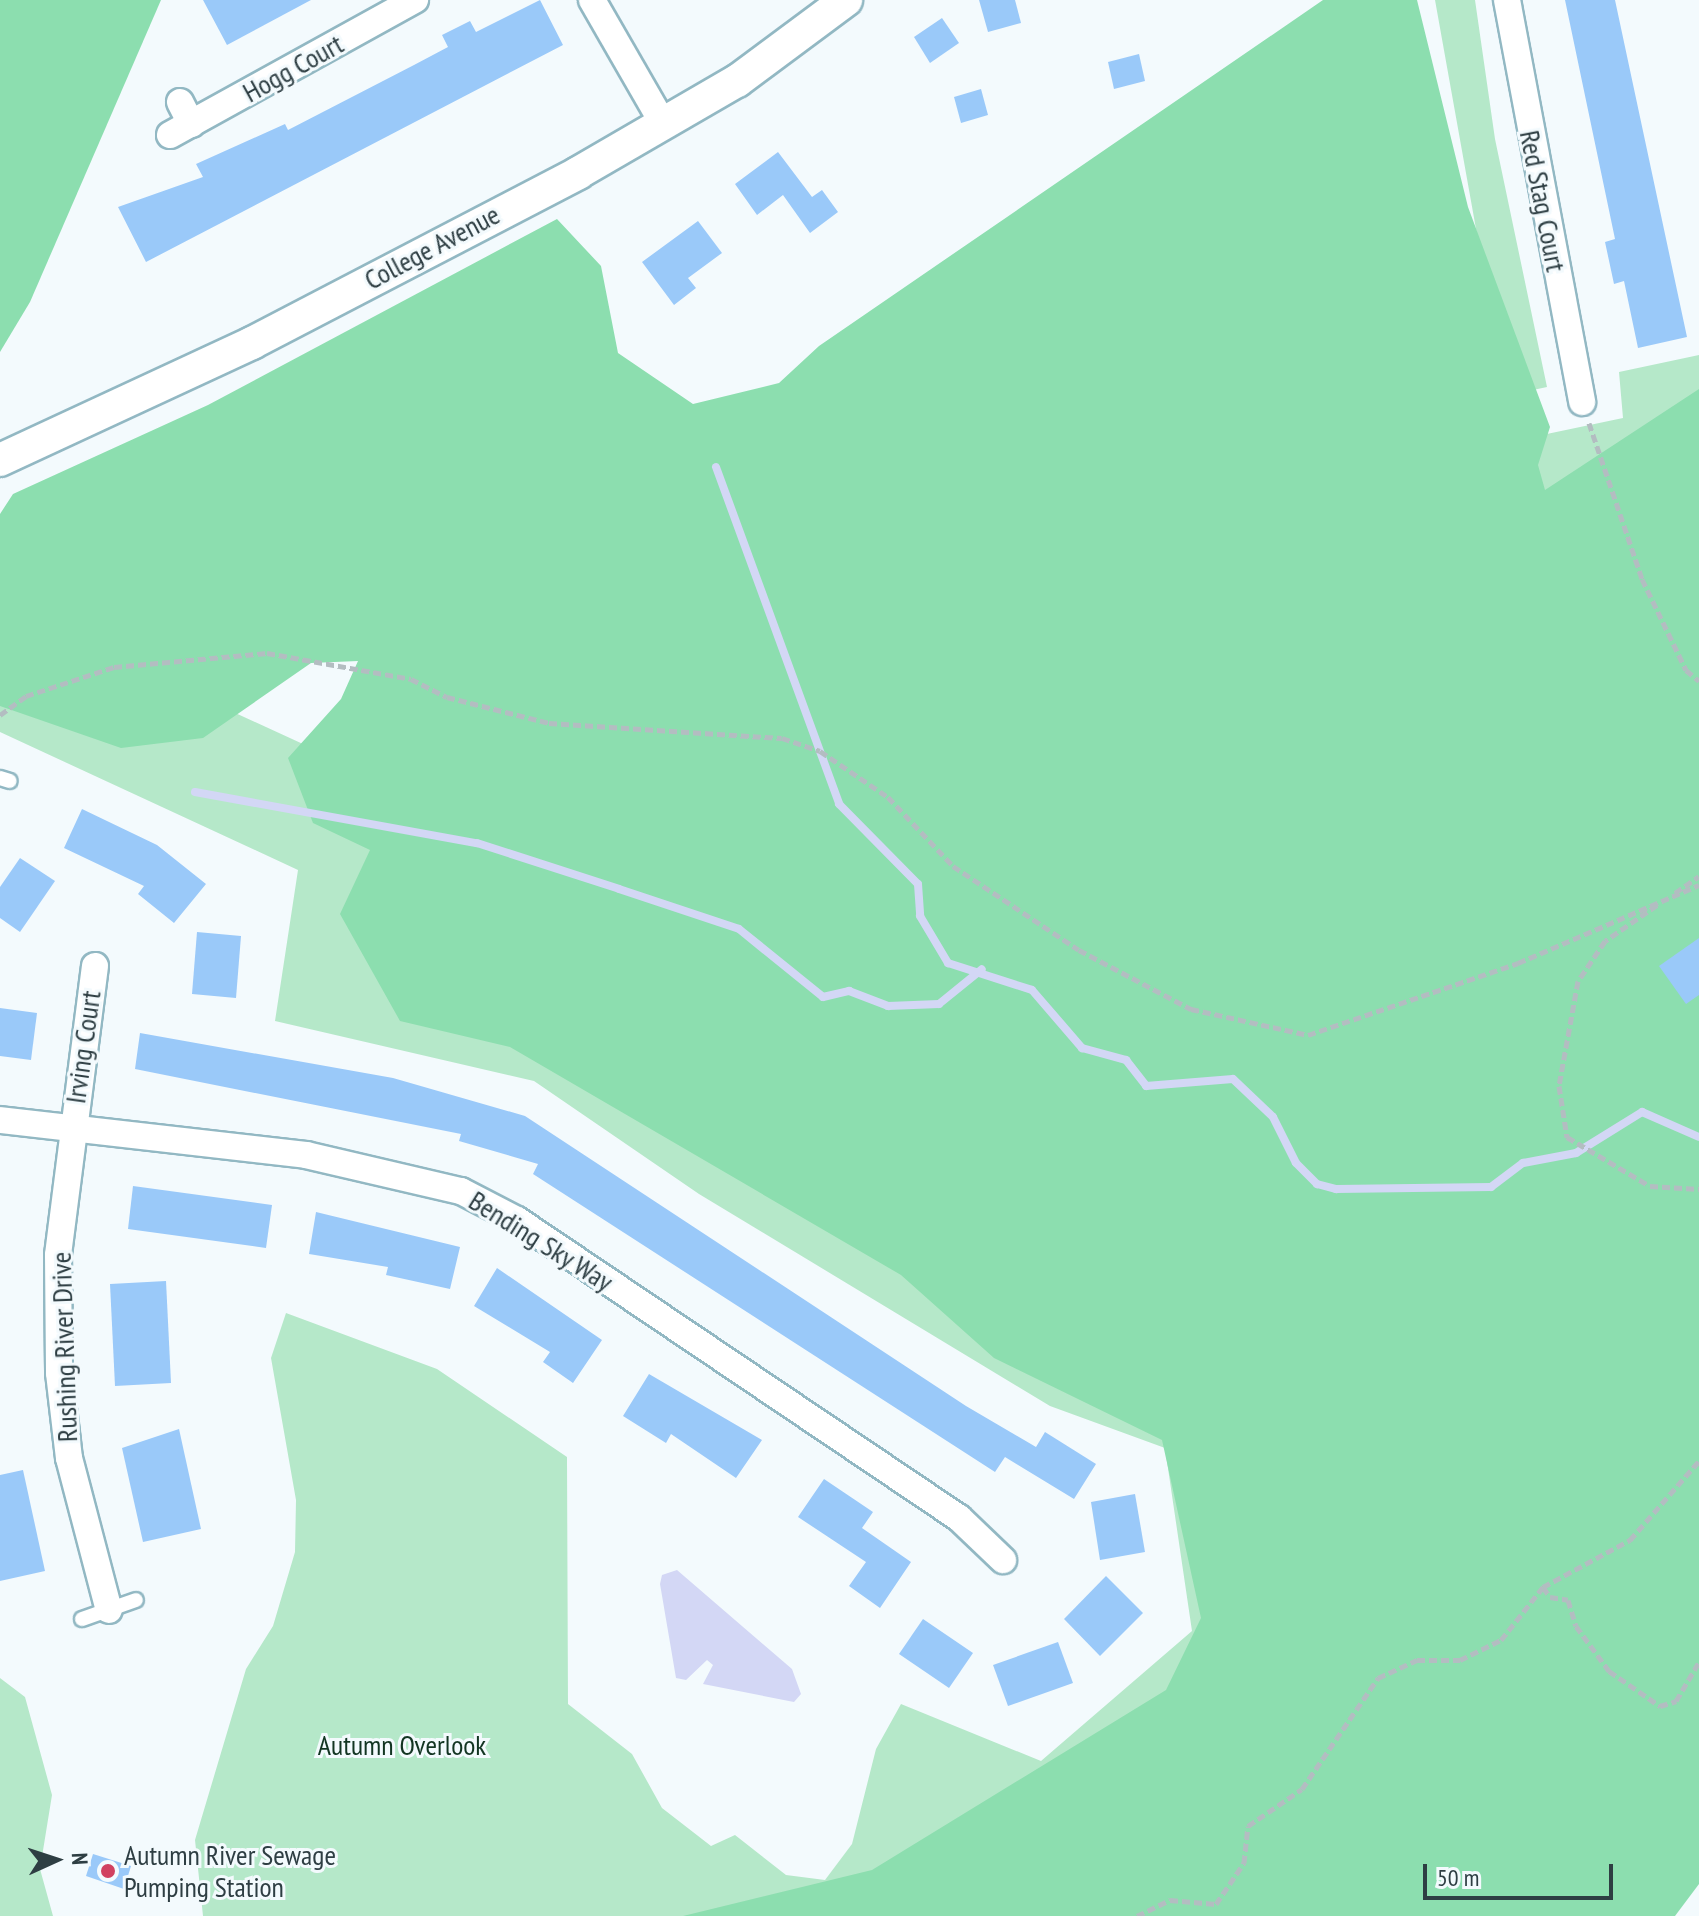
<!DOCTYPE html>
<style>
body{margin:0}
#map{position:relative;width:1699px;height:1916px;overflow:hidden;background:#f3fafd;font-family:"PT Sans Narrow",sans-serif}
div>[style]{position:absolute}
.green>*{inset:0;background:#b5e8c9}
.forest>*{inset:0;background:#8cdeaf}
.water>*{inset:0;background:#d3d7f5}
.stream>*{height:8px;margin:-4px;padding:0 4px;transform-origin:4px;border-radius:4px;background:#d3d7f5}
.building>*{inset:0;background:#9ac9f9}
.path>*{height:5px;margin-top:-2.5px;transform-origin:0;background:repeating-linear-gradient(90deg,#b3bdc1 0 8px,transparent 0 12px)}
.roads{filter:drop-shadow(2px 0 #92b8c3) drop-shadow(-2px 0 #92b8c3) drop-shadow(0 2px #92b8c3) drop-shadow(0 -2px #92b8c3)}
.service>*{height:14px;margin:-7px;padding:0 7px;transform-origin:7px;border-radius:7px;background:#fff}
.minor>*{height:26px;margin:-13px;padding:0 13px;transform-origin:13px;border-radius:13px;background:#fff}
.tertiary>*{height:32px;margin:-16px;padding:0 16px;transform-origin:16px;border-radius:16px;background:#fff}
.dots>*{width:22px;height:22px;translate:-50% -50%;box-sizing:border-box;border:4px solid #f3fafd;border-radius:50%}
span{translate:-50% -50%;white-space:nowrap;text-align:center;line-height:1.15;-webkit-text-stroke:6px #f3fafd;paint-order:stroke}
.street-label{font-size:28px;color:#2e3e43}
.park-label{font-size:28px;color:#123522}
.poi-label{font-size:28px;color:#2e3e43}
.left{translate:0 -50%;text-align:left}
.north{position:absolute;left:16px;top:1820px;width:80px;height:80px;-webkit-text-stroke:6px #f3fafd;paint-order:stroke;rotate:87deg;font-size:22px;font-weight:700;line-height:32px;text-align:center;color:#2e3e43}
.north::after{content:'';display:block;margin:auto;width:28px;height:36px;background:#2e3e43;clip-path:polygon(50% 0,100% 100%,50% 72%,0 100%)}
.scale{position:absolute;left:1423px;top:1864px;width:190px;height:36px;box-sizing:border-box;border:4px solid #2e3e43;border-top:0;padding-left:10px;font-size:24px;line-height:28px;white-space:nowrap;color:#2e3e43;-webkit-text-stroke:6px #f3fafd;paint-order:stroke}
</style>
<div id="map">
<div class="green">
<i style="clip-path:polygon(1435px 0,1475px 0,1495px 139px,1547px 387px,1533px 390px,1542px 435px,1623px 418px,1619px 372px,1699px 355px,1699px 1840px,1646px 1916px,203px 1916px,195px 1840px,246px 1669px,273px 1626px,295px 1552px,296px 1500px,271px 1358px,286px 1313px,437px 1369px,567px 1457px,568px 1704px,632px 1754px,662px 1808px,711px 1846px,735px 1835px,786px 1875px,825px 1880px,852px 1844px,876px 1749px,901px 1704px,1041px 1761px,1192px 1631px,1165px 1448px,1050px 1406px,699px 1194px,534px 1081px,275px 1021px,298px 870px,0 732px,0 605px,645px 901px,1529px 525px)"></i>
<i style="clip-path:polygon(0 1678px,25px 1697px,52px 1795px,40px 1869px,53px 1916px,0 1916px)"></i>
</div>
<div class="forest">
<i style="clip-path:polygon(0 0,161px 0,30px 302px,0 352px)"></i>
<i style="clip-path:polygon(1323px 0,1417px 0,1468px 207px,1550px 427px,1538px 465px,1545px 490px,1699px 389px,1699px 1884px,1675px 1916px,683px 1916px,872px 1870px,1166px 1690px,1201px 1618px,1162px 1440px,994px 1358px,901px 1275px,510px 1047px,400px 1021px,340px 914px,370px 850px,313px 823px,288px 758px,341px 699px,358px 661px,311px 663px,203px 738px,121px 748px,0 706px,0 514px,13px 494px,208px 405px,557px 219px,601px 266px,618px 353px,693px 404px,779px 383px,819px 346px)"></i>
</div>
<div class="water">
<i style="clip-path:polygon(677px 1570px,792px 1669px,801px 1694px,794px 1702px,703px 1684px,713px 1665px,707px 1660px,686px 1680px,676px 1678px,660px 1584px,662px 1575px)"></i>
</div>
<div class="stream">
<i style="left:716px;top:467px;width:359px;rotate:69.9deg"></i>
<i style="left:839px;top:804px;width:112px;rotate:45.4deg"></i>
<i style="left:918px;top:884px;width:32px;rotate:86deg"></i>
<i style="left:920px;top:916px;width:55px;rotate:59.2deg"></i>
<i style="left:948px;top:963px;width:88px;rotate:17.8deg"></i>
<i style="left:1032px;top:990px;width:77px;rotate:49.2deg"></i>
<i style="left:1082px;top:1048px;width:46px;rotate:15.3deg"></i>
<i style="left:1126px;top:1060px;width:33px;rotate:52deg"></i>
<i style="left:1146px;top:1086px;width:87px;rotate:-4.6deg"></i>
<i style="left:1233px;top:1079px;width:55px;rotate:43.5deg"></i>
<i style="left:1273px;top:1117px;width:51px;rotate:63.4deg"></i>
<i style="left:1296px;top:1163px;width:30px;rotate:45deg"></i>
<i style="left:1317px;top:1184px;width:20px;rotate:15deg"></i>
<i style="left:1336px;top:1189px;width:155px;rotate:-0.7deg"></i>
<i style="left:1491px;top:1187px;width:40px;rotate:-37deg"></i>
<i style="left:1523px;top:1163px;width:54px;rotate:-10.7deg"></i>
<i style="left:1576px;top:1153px;width:78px;rotate:-31.8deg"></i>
<i style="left:1642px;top:1112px;width:62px;rotate:23.7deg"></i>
<i style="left:195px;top:792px;width:287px;rotate:10.3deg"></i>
<i style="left:477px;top:843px;width:149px;rotate:17.9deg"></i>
<i style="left:619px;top:889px;width:126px;rotate:18.4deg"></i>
<i style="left:739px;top:929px;width:108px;rotate:39deg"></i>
<i style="left:823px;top:997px;width:27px;rotate:-13deg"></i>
<i style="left:849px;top:991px;width:42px;rotate:21deg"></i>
<i style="left:888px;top:1006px;width:51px;rotate:-2.2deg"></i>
<i style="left:939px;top:1004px;width:55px;rotate:-39.1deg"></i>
</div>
<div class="building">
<i style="clip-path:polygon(203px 0,311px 0,227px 45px)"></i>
<i style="clip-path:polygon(540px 0,563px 45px,146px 262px,118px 207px,203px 177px,196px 164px,285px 124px,288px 130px,414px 65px,448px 47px,442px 35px,470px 21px,476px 32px)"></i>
<i style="clip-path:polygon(979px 0,1015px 0,1021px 23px,988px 32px)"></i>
<i style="clip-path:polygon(1565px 0,1615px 0,1687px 337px,1638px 348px,1624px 281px,1614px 284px,1605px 242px,1615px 239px)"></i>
<i style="clip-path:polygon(942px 18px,959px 43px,930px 63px,914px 37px)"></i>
<i style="clip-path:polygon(1139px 54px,1145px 81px,1114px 89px,1108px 62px)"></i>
<i style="clip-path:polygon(981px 89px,988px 115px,961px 123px,954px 97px)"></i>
<i style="clip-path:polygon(778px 152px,812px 197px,822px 190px,838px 212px,810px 233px,783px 195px,757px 215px,735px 184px)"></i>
<i style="clip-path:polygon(698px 221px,722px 253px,688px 278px,696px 288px,674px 305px,642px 262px)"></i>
<i style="clip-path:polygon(82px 809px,157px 845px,206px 884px,174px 923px,138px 894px,144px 886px,64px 848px)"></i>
<i style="clip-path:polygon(20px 858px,55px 881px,20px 932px,0 918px,0 887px)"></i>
<i style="clip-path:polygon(197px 932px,241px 936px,236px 998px,192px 994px)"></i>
<i style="clip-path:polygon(1699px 938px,1699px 995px,1686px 1004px,1659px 966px)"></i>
<i style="clip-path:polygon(0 1008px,37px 1013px,31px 1060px,0 1056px)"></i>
<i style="clip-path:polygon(140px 1033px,393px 1078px,525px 1116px,966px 1406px,1036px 1447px,1045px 1432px,1096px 1464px,1074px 1499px,1005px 1457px,995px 1472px,533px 1174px,538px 1164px,459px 1141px,461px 1134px,135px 1069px)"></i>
<i style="clip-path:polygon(133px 1186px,272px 1205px,266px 1248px,128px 1229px)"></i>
<i style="clip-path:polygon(316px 1212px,460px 1247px,450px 1289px,386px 1275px,388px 1267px,309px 1254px)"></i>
<i style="clip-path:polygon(497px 1268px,602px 1340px,573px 1383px,543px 1362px,550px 1352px,474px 1306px)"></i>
<i style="clip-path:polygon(166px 1281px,171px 1383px,115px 1386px,110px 1284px)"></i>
<i style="clip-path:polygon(649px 1374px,762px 1440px,736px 1478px,671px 1434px,666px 1443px,623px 1416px)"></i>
<i style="clip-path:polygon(179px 1429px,201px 1529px,143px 1542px,122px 1448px)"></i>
<i style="clip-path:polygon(23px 1470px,45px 1571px,0 1581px,0 1475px)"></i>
<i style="clip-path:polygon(824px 1479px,873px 1512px,862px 1528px,911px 1562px,880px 1608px,849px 1586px,866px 1562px,798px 1517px)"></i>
<i style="clip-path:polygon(1135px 1494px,1145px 1552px,1100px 1560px,1091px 1502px)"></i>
<i style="clip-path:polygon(1106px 1576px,1143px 1613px,1100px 1656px,1064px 1619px)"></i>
<i style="clip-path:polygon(923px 1619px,973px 1653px,949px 1688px,899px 1654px)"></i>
<i style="clip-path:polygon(1058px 1642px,1073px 1683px,1008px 1706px,993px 1665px)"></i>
<i style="clip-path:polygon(93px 1854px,131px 1866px,124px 1889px,86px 1876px)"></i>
</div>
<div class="path">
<i style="left:1589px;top:423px;width:165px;rotate:71.2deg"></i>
<i style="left:1642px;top:579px;width:101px;rotate:64.2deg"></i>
<i style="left:1686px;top:670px;width:17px;rotate:40deg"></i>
<i style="left:0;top:715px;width:32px;rotate:-36deg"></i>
<i style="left:26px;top:696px;width:93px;rotate:-18.2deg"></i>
<i style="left:114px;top:667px;width:154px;rotate:-5.2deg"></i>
<i style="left:267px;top:653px;width:146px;rotate:10.2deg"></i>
<i style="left:411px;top:679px;width:40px;rotate:26.6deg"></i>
<i style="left:447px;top:697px;width:105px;rotate:14.3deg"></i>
<i style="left:549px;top:723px;width:233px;rotate:3.7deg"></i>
<i style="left:782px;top:738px;width:40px;rotate:18.9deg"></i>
<i style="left:820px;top:751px;width:82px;rotate:34.1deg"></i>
<i style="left:888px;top:797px;width:95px;rotate:46.7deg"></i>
<i style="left:953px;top:866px;width:151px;rotate:33.7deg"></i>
<i style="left:1079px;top:950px;width:127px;rotate:27.8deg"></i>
<i style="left:1191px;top:1009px;width:120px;rotate:12.5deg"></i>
<i style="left:1308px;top:1035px;width:222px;rotate:-18.9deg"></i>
<i style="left:1518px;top:963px;width:197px;rotate:-23.3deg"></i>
<i style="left:1675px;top:893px;width:29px;rotate:-35deg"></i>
<i style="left:1657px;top:905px;width:63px;rotate:145.3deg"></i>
<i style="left:1605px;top:941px;width:48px;rotate:124deg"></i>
<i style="left:1578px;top:981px;width:107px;rotate:100.3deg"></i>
<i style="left:1559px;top:1086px;width:52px;rotate:81.1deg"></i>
<i style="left:1567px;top:1137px;width:96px;rotate:30.6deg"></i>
<i style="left:1650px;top:1186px;width:49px;rotate:3.5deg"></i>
<i style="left:1543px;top:1587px;width:12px;rotate:55deg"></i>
<i style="left:1550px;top:1597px;width:18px;rotate:9deg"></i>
<i style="left:1568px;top:1600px;width:27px;rotate:73deg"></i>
<i style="left:1576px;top:1626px;width:56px;rotate:53.7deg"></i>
<i style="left:1609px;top:1671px;width:62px;rotate:34.5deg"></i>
<i style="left:1660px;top:1706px;width:17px;rotate:-17deg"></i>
<i style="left:1676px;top:1701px;width:45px;rotate:-59.5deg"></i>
<i style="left:1137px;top:1916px;width:37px;rotate:-26deg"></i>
<i style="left:1170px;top:1900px;width:46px;rotate:5deg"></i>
<i style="left:1216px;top:1904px;width:50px;rotate:-55.7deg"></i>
<i style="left:1244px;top:1863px;width:37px;rotate:-84deg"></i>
<i style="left:1248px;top:1826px;width:65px;rotate:-34.4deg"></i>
<i style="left:1302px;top:1789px;width:135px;rotate:-55.6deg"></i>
<i style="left:1378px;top:1678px;width:43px;rotate:-24.8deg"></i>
<i style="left:1417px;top:1660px;width:43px"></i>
<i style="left:1460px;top:1660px;width:46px;rotate:-26deg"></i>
<i style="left:1501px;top:1640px;width:68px;rotate:-51.6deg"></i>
<i style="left:1543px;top:1587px;width:99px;rotate:-28.4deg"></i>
<i style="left:1630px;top:1540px;width:105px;rotate:-48.9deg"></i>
</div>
<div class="roads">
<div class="service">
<i style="left:0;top:778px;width:10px;rotate:17deg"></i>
<i style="left:82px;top:1619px;width:57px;rotate:-19.4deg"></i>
</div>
<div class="minor">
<i style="left:592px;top:0;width:144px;rotate:60.1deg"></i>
<i style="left:1507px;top:0;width:409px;rotate:79.4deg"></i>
<i style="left:180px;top:102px;width:25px;rotate:63deg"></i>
<i style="left:170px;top:135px;width:280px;rotate:-28.9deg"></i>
<i style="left:95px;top:966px;width:291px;rotate:97.3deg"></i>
<i style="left:58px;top:1255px;width:118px;rotate:89.5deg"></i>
<i style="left:59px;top:1373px;width:86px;rotate:83.3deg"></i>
<i style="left:69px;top:1458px;width:157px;rotate:75.3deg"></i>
<i style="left:0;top:1120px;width:308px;rotate:6.5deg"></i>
<i style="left:306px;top:1155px;width:159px;rotate:13.1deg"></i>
<i style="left:461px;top:1191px;width:63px;rotate:27.4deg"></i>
<i style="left:517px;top:1220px;width:533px;rotate:33.99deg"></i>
<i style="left:959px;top:1518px;width:61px;rotate:43.7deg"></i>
</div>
<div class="tertiary">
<i style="left:0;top:460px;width:278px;rotate:-24.9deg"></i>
<i style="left:252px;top:343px;width:368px;rotate:-27.5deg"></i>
<i style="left:578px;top:173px;width:184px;rotate:-30.1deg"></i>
<i style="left:737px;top:81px;width:136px;rotate:-36.6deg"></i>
</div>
</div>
<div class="dots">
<i style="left:108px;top:1871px;background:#d14160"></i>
</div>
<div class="street-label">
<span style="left:293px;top:68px;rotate:-29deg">Hogg Court</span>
<span style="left:1543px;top:201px;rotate:79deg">Red Stag Court</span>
<span style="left:432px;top:247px;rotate:-28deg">College Avenue</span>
<span style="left:83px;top:1047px;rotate:-82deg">Irving Court</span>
<span style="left:541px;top:1241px;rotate:32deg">Bending Sky Way</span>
<span style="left:64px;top:1347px;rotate:-92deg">Rushing River Drive</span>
</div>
<div class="park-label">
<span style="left:402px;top:1745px">Autumn Overlook</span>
</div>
<div class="poi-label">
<span class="left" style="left:124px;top:1871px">Autumn River Sewage<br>Pumping Station</span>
</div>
<div class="north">N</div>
<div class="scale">50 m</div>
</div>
